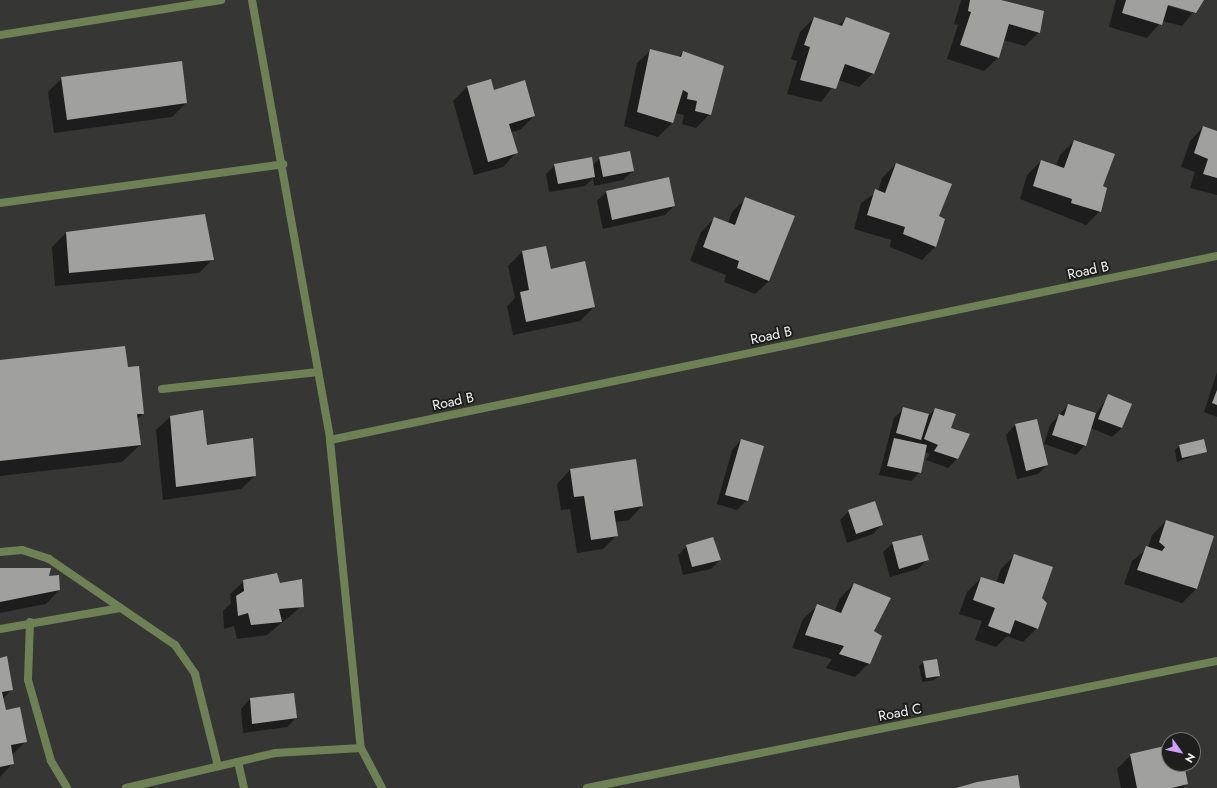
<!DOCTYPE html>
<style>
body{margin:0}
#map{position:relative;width:1217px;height:788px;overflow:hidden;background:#363735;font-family:Jost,sans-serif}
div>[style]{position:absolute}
.shadow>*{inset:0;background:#0007}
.building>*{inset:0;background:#a0a19e}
.service>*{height:8px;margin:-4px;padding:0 4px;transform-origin:4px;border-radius:4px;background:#6d8155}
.minor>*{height:8px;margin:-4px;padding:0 4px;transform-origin:4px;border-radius:4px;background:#6d8155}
span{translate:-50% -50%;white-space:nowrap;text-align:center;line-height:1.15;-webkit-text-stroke:4px #1e1e1d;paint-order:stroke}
.street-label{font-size:14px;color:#f4f4f3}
.north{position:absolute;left:1161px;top:732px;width:40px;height:40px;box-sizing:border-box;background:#1e1e1d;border:1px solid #747473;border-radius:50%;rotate:123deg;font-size:11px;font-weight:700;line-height:16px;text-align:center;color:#f4f4f3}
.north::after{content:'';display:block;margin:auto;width:14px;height:18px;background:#d19dfe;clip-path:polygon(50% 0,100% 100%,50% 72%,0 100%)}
</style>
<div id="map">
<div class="shadow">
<i style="clip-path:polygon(961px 0,1000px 0,1039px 32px,1025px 46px,1003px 40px,998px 58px,984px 71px,947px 59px,958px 25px,954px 24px)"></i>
<i style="clip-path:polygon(evenodd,1116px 0,1203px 0,1182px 26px,1162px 21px,1147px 38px,1109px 27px,1116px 0,1163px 2px,1192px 11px,1192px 13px,1162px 4px,1163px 2px)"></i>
<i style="clip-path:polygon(814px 18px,839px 25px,846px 18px,873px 73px,859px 87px,838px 80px,821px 102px,787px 94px,797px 61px,791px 59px,800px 32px)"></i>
<i style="clip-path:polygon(651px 50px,678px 58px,683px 52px,710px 114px,696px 128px,682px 124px,684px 115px,675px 113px,672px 123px,658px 137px,624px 126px,637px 63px)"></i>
<i style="clip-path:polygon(62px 78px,186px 103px,172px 117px,54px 133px,48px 92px)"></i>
<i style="clip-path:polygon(491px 80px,494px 91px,534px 116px,520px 130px,511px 132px,516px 153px,503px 167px,474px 175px,453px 101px,467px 87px)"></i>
<i style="clip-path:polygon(1203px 127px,1217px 132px,1217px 195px,1190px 188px,1195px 172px,1181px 167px,1190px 141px)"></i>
<i style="clip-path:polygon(1074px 141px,1102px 187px,1100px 211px,1086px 225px,1020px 199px,1027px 175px,1041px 161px,1056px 166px,1060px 155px)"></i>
<i style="clip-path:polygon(600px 158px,633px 171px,623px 180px,594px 186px,593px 178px,585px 186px,549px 192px,546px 174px,555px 165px,592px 166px)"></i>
<i style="clip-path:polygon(896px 164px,937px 217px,936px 246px,922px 260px,890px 247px,891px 240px,854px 229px,861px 203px,878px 191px,882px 178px)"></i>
<i style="clip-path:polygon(668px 178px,674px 206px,665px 215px,603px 229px,597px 201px,606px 192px)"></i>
<i style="clip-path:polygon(746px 198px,769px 281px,755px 294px,724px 282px,726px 275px,690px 261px,701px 232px,715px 218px,728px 223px,732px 212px)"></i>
<i style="clip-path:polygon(66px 233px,213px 259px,199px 273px,55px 286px,52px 247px)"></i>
<i style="clip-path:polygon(545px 247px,550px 270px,594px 307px,580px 321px,513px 335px,507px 306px,515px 298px,508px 266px,522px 252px)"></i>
<i style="clip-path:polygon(0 361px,127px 368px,143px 414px,137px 419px,140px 445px,122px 462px,0 476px)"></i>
<i style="clip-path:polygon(1217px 372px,1217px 417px,1204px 412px)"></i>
<i style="clip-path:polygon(1109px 395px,1122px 428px,1112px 437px,1091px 428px,1085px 445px,1076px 455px,1044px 444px,1050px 425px,1068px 405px,1096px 414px)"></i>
<i style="clip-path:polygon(904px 408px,929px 415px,935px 409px,950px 428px,957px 459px,948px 468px,926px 460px,930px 454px,924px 452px,920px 472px,911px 481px,879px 475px,894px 418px)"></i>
<i style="clip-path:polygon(170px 417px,206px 446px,255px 476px,241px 489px,163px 500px,156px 430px)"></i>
<i style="clip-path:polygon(1015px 425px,1047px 465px,1038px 474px,1017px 479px,1006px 435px)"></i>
<i style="clip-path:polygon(741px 440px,747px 500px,737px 510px,717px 504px,732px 450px)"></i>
<i style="clip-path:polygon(1179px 446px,1206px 451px,1177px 462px,1175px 450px)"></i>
<i style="clip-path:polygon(570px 470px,642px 506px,629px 520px,615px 522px,617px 535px,603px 549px,577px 553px,570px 509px,561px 510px,557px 484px)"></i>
<i style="clip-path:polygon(849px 511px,882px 525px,873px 534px,847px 543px,840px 520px)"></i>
<i style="clip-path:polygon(1166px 521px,1213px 537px,1196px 589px,1182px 603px,1124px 584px,1132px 561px,1148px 548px,1152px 535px)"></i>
<i style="clip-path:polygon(893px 543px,927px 560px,918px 569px,890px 577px,883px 552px)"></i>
<i style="clip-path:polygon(687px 546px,720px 560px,711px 569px,683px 575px,678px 555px)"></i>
<i style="clip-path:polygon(1015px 555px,1041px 598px,1037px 628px,1023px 642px,1007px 636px,996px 647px,975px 640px,982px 621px,959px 614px,967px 592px,981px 578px,996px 583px,1001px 569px)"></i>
<i style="clip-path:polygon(0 569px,48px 577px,59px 590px,46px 604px,0 613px)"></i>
<i style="clip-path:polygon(244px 581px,279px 585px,302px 606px,267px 635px,237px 639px,234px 626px,224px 629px,223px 611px,231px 603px,230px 594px)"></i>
<i style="clip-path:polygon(854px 584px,873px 632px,869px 663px,855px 677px,826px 668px,832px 659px,792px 648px,803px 619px,817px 606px,834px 612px,840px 598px)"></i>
<i style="clip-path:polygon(0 659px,12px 689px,3px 699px,5px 711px,26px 741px,12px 755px,13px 763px,0 777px)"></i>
<i style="clip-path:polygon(924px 662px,939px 676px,934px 680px,922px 682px,919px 666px)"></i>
<i style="clip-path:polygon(250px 699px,296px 718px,287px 727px,243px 733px,241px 709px)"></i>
<i style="clip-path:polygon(1169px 746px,1169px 764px,1183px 764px,1187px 783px,1183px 788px,1121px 788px,1117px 769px,1131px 755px)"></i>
</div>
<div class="building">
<i style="clip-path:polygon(970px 0,1001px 0,1044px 11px,1040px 33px,1009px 24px,999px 58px,960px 45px,971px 12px,968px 11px)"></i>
<i style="clip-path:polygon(1126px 0,1204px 0,1196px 13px,1168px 5px,1162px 25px,1122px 13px)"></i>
<i style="clip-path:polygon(814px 17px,842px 26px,846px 17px,890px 33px,874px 74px,845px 64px,836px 89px,800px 80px,810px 47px,804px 45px)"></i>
<i style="clip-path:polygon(650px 49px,681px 57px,683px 51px,724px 66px,711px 115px,695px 111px,697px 101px,687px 99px,688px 93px,683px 90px,673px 123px,637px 112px)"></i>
<i style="clip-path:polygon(182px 61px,187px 103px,67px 120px,61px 77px)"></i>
<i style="clip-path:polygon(491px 79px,494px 90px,525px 80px,535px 116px,509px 124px,518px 153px,488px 162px,467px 86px)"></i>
<i style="clip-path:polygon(1203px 126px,1217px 131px,1217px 178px,1203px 174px,1208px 159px,1194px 153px)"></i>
<i style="clip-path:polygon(1074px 140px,1115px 154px,1103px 186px,1107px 188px,1101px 212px,1071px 203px,1072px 199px,1033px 186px,1041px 160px,1064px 168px)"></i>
<i style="clip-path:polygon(630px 151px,634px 171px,603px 177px,599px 157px)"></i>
<i style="clip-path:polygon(592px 157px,595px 177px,558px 184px,554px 164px)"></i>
<i style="clip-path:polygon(896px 163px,952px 184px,939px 216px,945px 219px,936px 247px,903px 234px,905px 227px,867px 215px,875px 189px,885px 193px)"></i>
<i style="clip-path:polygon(669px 177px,675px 206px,612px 220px,606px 191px)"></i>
<i style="clip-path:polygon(745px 197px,795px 216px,769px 281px,737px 268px,739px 261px,703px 247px,714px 217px,735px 225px)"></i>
<i style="clip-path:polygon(205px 214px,214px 260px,69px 273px,66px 232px)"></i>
<i style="clip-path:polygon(546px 246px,551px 269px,585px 261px,595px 307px,526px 322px,520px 292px,529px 290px,522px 251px)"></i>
<i style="clip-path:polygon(125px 346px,128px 367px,139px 366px,144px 414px,137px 414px,141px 445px,0 461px,0 360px)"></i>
<i style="clip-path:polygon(1217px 390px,1217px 405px,1212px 403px)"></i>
<i style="clip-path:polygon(1108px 394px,1132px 404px,1122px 428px,1098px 419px)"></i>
<i style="clip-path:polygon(1068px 404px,1096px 413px,1086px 446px,1052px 435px,1059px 414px,1064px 416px)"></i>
<i style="clip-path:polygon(903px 407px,929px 414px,921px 440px,896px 433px)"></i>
<i style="clip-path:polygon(935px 408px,956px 414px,951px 428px,970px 434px,958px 459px,934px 451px,938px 445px,924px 439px)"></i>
<i style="clip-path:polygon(203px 410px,207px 445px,253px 438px,256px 476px,176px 487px,170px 416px)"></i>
<i style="clip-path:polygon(1037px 419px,1048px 465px,1026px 471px,1015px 424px)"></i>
<i style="clip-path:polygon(894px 438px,927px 445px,921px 473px,887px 466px)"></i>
<i style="clip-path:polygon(741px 439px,764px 446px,748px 501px,725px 495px)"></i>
<i style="clip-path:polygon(1204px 439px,1207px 452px,1182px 458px,1179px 445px)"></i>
<i style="clip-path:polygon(636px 459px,643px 506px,614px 511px,618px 536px,591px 540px,584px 496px,574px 497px,570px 469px)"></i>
<i style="clip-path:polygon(875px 501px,883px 525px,856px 534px,848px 510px)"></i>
<i style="clip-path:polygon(1166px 520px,1214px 536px,1197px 589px,1137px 570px,1146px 546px,1162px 551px,1165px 547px,1159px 542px)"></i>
<i style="clip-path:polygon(922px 535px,929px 560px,899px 569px,892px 542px)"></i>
<i style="clip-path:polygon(713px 537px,721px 560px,692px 567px,686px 545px)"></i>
<i style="clip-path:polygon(1014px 554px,1053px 567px,1042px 598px,1047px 603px,1038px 629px,1015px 620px,1010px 634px,988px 626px,995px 608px,973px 600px,981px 577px,1004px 584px)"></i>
<i style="clip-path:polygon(0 568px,51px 568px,49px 576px,59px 575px,60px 590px,0 602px)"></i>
<i style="clip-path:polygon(277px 573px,280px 583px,302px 579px,304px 607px,279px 609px,282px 622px,251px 625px,248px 613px,238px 616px,236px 596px,244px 591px,243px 580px)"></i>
<i style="clip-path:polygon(854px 583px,891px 598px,874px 631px,882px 636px,870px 664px,839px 654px,844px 646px,805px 635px,817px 604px,841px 613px)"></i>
<i style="clip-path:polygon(7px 656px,13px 690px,2px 692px,6px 710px,20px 707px,27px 742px,11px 745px,14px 764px,0 767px,0 658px)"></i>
<i style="clip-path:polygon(937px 659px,940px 676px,926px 678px,923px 661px)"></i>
<i style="clip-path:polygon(294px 693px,297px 718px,252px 724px,250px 698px)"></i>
<i style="clip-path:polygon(1169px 745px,1169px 764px,1184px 764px,1188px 784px,1172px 788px,1137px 788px,1130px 754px)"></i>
<i style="clip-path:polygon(1018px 775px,1020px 788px,956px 788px,977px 782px)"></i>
</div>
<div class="service">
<i style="left:162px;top:389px;width:157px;rotate:-6.2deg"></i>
<i style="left:238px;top:762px;width:27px;rotate:77deg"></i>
</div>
<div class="minor">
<i style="left:252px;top:0;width:447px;rotate:79.9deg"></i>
<i style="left:330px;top:440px;width:310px;rotate:84.3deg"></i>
<i style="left:361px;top:748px;width:45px;rotate:62.3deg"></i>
<i style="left:0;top:35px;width:224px;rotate:-9deg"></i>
<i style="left:0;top:203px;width:286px;rotate:-7.8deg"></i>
<i style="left:330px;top:440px;width:906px;rotate:-11.72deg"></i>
<i style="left:0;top:552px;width:22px;rotate:-5deg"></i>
<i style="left:22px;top:550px;width:28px;rotate:18deg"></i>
<i style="left:49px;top:559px;width:153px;rotate:34.3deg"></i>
<i style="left:175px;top:645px;width:35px;rotate:55deg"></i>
<i style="left:195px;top:674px;width:95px;rotate:76deg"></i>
<i style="left:30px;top:622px;width:58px;rotate:92deg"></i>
<i style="left:28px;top:680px;width:84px;rotate:74.1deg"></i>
<i style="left:51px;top:761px;width:31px;rotate:59deg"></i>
<i style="left:0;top:629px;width:122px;rotate:-9.9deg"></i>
<i style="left:126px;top:788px;width:153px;rotate:-13.2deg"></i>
<i style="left:275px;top:753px;width:86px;rotate:-3.3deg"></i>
<i style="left:587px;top:788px;width:643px;rotate:-11.4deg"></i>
</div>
<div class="street-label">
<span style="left:1088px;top:270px;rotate:-12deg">Road B</span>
<span style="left:771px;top:335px;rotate:-12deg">Road B</span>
<span style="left:453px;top:401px;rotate:-12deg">Road B</span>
<span style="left:900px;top:712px;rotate:-11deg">Road C</span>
</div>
<div class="north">N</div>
</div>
